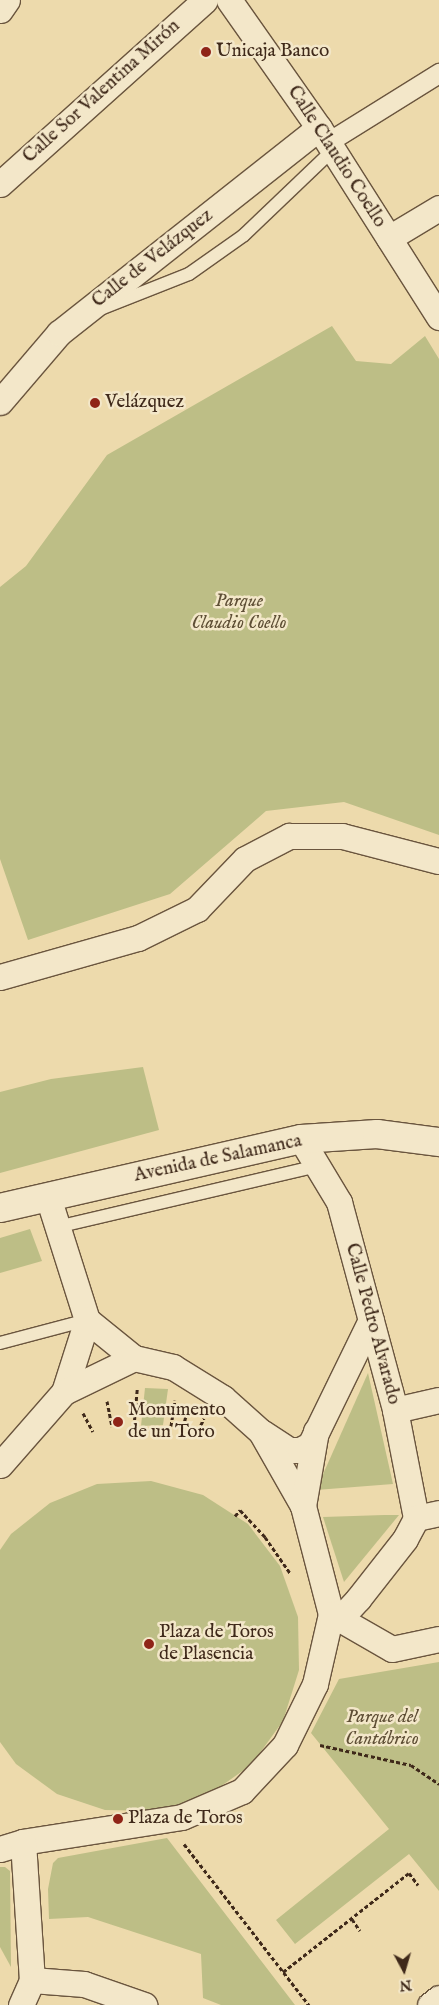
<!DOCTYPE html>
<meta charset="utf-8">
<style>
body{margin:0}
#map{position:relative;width:439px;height:2005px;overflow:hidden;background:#eddaac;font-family:"IM FELL English",serif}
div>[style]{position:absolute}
.green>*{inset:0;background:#bdbe86}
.path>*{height:3px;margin-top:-1.5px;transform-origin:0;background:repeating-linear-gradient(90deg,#3f291a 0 4px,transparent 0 6.5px)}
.roads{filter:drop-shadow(1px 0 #6a553e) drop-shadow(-1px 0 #6a553e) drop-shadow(0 1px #6a553e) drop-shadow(0 -1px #6a553e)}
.service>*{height:12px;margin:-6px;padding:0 6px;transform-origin:6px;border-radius:6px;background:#f3e7c9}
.pedestrian>*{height:19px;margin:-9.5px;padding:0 9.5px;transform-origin:9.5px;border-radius:9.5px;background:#f3e7c9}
.minor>*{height:25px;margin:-12.5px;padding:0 12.5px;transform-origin:12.5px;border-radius:12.5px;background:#f3e7c9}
.secondary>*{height:28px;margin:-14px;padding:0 14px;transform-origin:14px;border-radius:14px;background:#f3e7c9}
.dots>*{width:14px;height:14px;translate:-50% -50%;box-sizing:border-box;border:2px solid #f3e7c9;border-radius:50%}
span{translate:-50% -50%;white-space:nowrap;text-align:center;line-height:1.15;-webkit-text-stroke:5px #f3e7c9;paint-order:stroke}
.poi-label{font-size:19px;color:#3f291a}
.left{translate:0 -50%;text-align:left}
.street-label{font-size:19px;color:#3f291a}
.park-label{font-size:19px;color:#5e4e35;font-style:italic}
.north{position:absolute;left:379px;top:1945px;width:50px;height:50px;-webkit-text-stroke:4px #f3e7c9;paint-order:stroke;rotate:174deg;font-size:14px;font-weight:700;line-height:20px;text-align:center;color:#3f291a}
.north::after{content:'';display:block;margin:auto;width:18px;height:22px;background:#3f291a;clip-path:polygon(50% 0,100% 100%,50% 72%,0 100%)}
</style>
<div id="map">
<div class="green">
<i style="clip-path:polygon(332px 326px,356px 361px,391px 364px,425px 336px,439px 359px,439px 835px,344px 802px,266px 811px,170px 894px,28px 940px,0 859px,0 587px,26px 566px,107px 455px)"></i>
<i style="clip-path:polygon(143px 1067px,159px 1130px,0 1173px,0 1092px,51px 1079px)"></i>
<i style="clip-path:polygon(30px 1229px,42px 1261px,0 1273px,0 1238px)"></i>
<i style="clip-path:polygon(368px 1373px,393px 1484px,316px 1490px)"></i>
<i style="clip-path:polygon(145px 1388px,168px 1389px,163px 1425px,141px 1426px)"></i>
<i style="clip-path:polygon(151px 1481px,203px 1495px,248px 1524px,280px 1566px,298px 1617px,299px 1670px,283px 1721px,251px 1765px,207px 1796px,156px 1811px,105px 1810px,57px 1794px,16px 1764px,0 1742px,0 1550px,11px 1534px,50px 1503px,97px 1484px)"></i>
<i style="clip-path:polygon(384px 1515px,399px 1515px,344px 1582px,323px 1517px)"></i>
<i style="clip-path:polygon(439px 1662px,439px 1891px,409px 1854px,295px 1944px,276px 1920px,389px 1829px,311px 1733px,339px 1679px)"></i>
<i style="clip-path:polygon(167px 1838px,295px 2005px,221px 2005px,203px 1998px,201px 1954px,88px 1917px,49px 1919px,48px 1889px,53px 1863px,58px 1858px)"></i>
<i style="clip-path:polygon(0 1867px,5px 1867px,10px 1871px,11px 1967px,0 1947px)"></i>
</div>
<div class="path">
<i style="left:107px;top:1401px;width:26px;rotate:79deg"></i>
<i style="left:83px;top:1413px;width:21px;rotate:62deg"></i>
<i style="left:134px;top:1426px;width:38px;rotate:-85deg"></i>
<i style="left:171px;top:1426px;width:26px;rotate:-81deg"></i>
<i style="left:183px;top:1427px;width:20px;rotate:-75deg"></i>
<i style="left:198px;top:1431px;width:14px;rotate:-65deg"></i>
<i style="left:235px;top:1516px;width:8px;rotate:-50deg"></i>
<i style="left:240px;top:1510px;width:37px;rotate:47deg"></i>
<i style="left:265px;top:1537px;width:44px;rotate:55.2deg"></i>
<i style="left:320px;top:1745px;width:93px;rotate:12.4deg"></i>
<i style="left:411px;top:1765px;width:34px;rotate:34deg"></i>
<i style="left:184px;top:1844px;width:204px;rotate:52.2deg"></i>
<i style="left:352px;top:1919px;width:14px;rotate:56deg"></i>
<i style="left:283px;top:1972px;width:160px;rotate:-38.2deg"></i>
<i style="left:409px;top:1873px;width:15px;rotate:53deg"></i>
</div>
<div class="roads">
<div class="service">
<i style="left:103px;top:308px;width:92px;rotate:-21.6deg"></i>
<i style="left:189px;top:274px;width:67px;rotate:-35.3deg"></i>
<i style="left:244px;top:235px;width:123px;rotate:-43.7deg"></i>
<i style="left:57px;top:1227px;width:268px;rotate:-13.2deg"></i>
<i style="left:0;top:1343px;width:90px;rotate:-14.8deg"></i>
</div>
<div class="pedestrian">
<i style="left:328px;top:142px;width:131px;rotate:-31.9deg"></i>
</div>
<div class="minor">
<i style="left:229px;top:0;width:156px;rotate:54.9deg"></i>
<i style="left:319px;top:128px;width:224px;rotate:57.6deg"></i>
<i style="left:0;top:10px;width:12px;rotate:-55deg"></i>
<i style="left:0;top:184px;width:275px;rotate:-41.9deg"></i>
<i style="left:389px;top:238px;width:58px;rotate:-31deg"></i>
<i style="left:0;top:402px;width:91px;rotate:-49.5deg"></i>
<i style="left:59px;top:333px;width:331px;rotate:-38.3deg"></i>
<i style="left:0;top:977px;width:143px;rotate:-15.8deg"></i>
<i style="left:138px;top:938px;width:66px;rotate:-26.2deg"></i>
<i style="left:197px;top:909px;width:69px;rotate:-46.2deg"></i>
<i style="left:245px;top:859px;width:50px;rotate:-27.6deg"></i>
<i style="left:289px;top:836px;width:53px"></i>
<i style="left:342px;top:836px;width:100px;rotate:14.5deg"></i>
<i style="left:301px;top:1139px;width:74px;rotate:58.9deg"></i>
<i style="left:339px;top:1202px;width:215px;rotate:74.9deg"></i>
<i style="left:395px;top:1410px;width:110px;rotate:79deg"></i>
<i style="left:48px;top:1197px;width:129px;rotate:72.4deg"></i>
<i style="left:87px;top:1320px;width:60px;rotate:39deg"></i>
<i style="left:64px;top:1392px;width:76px;rotate:-72.3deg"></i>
<i style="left:395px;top:1410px;width:45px;rotate:-12.8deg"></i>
<i style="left:263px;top:1433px;width:31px;rotate:33deg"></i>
<i style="left:289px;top:1450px;width:11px"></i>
<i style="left:300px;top:1450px;width:11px;rotate:-27deg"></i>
<i style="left:310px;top:1445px;width:139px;rotate:-64deg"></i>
<i style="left:0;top:1465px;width:97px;rotate:-48.8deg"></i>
<i style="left:64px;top:1392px;width:78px;rotate:-25.9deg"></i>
<i style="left:134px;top:1358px;width:40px;rotate:13deg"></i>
<i style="left:173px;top:1367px;width:59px;rotate:31.8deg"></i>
<i style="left:223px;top:1398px;width:51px;rotate:41.8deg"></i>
<i style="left:261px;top:1432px;width:85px;rotate:60.4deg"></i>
<i style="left:303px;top:1506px;width:112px;rotate:75.5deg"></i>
<i style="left:331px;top:1614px;width:72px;rotate:102.9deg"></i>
<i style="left:315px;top:1684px;width:68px;rotate:116.2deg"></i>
<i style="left:285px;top:1745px;width:63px;rotate:133.1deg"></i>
<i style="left:242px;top:1791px;width:65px;rotate:156.6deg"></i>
<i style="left:182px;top:1817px;width:161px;rotate:171.1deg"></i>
<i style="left:23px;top:1842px;width:24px;rotate:163deg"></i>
<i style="left:303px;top:1506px;width:76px;rotate:-80.2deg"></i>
<i style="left:416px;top:1518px;width:24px;rotate:-12deg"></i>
<i style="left:331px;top:1614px;width:15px;rotate:-8deg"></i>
<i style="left:346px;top:1612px;width:18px;rotate:-47deg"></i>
<i style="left:358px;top:1599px;width:76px;rotate:-51.9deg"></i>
<i style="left:405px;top:1539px;width:24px;rotate:-62deg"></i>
<i style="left:331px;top:1614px;width:70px;rotate:29.8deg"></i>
<i style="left:392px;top:1649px;width:48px;rotate:-12deg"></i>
<i style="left:23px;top:1842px;width:138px;rotate:86.3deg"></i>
<i style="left:21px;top:2005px;width:27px;rotate:-66deg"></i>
<i style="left:32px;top:1980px;width:52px;rotate:4.4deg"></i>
<i style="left:84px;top:1984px;width:64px;rotate:19.3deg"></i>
<i style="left:430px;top:2005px;width:11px;rotate:-38deg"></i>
</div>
<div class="secondary">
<i style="left:0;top:1208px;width:309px;rotate:-12.9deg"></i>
<i style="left:301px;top:1139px;width:76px;rotate:-3.8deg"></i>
<i style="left:377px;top:1134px;width:63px;rotate:7.4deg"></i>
</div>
</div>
<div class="dots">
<i style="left:206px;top:52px;background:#8f2418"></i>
<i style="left:95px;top:403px;background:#8f2418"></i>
<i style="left:118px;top:1422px;background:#8f2418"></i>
<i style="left:149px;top:1644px;background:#8f2418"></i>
<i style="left:118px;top:1819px;background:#8f2418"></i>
</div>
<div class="poi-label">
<span class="left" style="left:216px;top:52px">Unicaja Banco</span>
<span class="left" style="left:105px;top:403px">Velázquez</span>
<span class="left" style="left:128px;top:1422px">Monumento<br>de un Toro</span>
<span class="left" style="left:159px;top:1644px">Plaza de Toros<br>de Plasencia</span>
<span class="left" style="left:128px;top:1819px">Plaza de Toros</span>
</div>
<div class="street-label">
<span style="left:102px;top:92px;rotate:-42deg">Calle Sor Valentina Mirón</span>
<span style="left:336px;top:157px;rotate:57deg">Calle Claudio Coello</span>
<span style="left:153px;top:259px;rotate:-38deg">Calle de Velázquez</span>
<span style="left:218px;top:1159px;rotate:-12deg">Avenida de Salamanca</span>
<span style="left:372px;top:1324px;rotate:75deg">Calle Pedro Alvarado</span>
</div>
<div class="park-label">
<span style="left:239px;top:613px">Parque<br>Claudio Coello</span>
<span style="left:382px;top:1729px">Parque del<br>Cantábrico</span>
</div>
<div class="north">N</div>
</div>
